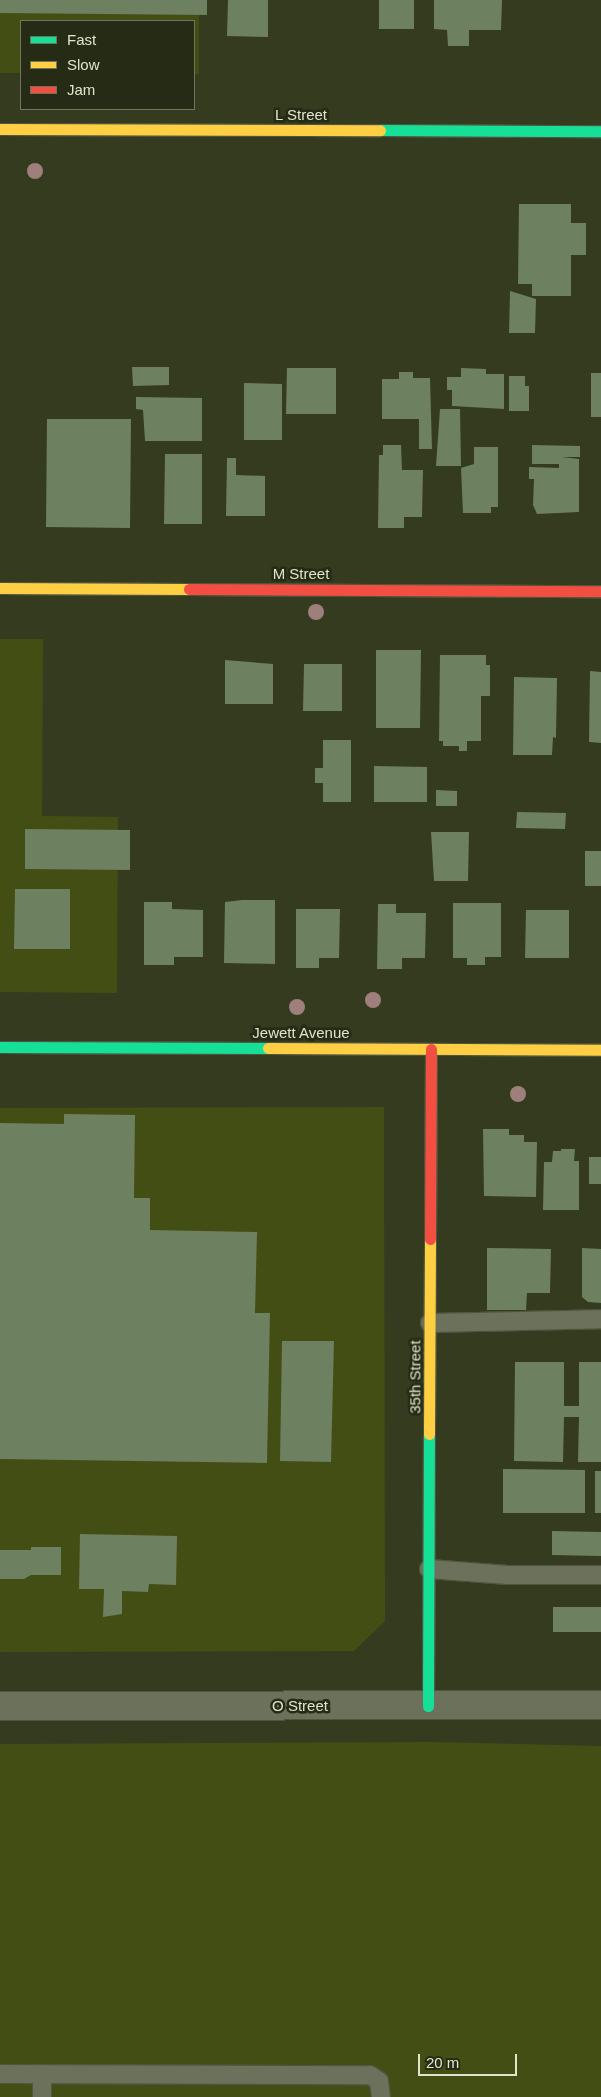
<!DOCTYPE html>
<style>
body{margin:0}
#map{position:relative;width:601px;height:2097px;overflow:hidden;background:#353b1e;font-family:Arial,sans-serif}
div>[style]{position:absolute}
.built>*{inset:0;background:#434e14}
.building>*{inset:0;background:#6d805f}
.roads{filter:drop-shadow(1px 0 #4f553e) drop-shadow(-1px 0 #4f553e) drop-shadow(0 1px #4f553e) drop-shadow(0 -1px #4f553e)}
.lane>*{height:18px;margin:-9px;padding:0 9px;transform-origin:9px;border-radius:9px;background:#6c715b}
.street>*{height:28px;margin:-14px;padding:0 14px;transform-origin:14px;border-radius:14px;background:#6c715b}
.fast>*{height:11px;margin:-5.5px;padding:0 5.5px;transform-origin:5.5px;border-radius:5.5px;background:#16e098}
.slow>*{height:11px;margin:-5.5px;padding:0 5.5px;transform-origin:5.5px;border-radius:5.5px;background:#ffcf43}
.jam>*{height:11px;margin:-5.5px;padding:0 5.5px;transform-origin:5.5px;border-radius:5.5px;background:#f24e42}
.trees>*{width:16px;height:16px;margin:-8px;border-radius:50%;background:#9f7f7c}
span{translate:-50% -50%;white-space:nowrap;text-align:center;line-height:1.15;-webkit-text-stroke:5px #252b15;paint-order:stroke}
.street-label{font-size:15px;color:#dee5ca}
.legend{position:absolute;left:20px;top:20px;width:175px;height:90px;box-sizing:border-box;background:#252b15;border:1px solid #6f755d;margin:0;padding:6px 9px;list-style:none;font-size:15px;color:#dee5ca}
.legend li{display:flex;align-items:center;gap:10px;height:25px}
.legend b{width:25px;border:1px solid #6f755d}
.scale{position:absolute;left:418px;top:2054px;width:99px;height:22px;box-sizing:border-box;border:2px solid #dee5ca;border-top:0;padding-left:6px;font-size:15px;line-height:18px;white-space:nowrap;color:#dee5ca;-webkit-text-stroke:4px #252b15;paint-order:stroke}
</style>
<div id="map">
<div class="built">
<i style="clip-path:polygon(0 0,199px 0,199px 74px,194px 74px,194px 21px,21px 21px,21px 73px,0 73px)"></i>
<i style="clip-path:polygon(0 639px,43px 639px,42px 816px,118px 817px,117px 993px,0 992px)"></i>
<i style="clip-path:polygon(384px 1107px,385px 1621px,354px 1651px,0 1652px,0 1108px)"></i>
<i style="clip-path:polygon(430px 1742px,601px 1746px,601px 2097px,0 2097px,0 1744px)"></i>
</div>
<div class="building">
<i style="clip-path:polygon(0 0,207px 0,207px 15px,0 13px)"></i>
<i style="clip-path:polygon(228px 0,268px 0,268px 37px,227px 36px)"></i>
<i style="clip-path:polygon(379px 0,414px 0,414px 29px,379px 29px)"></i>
<i style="clip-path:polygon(434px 0,502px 0,501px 30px,469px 30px,469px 46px,448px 46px,447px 30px,434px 29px)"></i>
<i style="clip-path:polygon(519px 204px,571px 204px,571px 223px,586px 223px,586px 255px,571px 255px,571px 296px,532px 296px,532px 284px,518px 284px)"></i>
<i style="clip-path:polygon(510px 291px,536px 299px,535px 333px,509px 333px)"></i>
<i style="clip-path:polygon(132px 367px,169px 367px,169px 385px,133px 386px)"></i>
<i style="clip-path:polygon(287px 368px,336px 368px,336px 414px,286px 414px)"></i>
<i style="clip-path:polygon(461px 368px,486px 369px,486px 374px,504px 374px,504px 409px,452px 406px,452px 390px,447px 390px,447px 377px,461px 377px)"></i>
<i style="clip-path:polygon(399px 372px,413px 372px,413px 378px,430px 378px,432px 449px,419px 449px,419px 419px,382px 419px,382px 379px,399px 379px)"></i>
<i style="clip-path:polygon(591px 373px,601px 373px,601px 417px,591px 417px)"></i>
<i style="clip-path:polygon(509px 376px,525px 376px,525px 386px,529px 386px,529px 411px,509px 411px)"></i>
<i style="clip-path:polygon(244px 383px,282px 384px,282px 440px,244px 440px)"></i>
<i style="clip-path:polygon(136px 397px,202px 398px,202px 441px,145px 441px,143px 410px,136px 409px)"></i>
<i style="clip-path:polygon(440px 409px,460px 409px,461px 466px,436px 466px)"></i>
<i style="clip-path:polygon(47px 419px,131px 419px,130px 528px,46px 527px)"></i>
<i style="clip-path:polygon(383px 445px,401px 445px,402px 470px,423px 470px,422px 517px,404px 517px,404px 528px,378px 528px,379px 455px,383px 455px)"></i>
<i style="clip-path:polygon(532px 445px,580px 446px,580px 457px,562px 457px,579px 459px,579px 512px,537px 514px,533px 505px,534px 479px,529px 479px,529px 467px,559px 468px,559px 464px,532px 464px)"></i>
<i style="clip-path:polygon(474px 447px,498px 447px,498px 507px,491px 507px,491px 513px,463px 513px,461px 468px,474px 464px)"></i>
<i style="clip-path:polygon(165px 454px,202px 454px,202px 524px,164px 524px)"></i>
<i style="clip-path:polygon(227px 458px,236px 458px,236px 475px,265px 476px,265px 516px,226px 516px)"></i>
<i style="clip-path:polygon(376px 650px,421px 650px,420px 728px,376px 728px)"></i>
<i style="clip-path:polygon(440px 655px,486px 655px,486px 665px,490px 665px,490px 696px,481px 696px,481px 741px,467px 741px,467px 751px,459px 751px,459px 746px,443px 746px,443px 741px,439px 741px)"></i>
<i style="clip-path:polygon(225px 660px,273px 664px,273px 704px,225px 704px)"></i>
<i style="clip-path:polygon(304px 664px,342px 664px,342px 711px,303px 711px)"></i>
<i style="clip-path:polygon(590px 671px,601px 672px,601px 743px,589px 742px)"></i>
<i style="clip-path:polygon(514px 677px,557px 678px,556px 738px,553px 737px,552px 755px,513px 755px)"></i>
<i style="clip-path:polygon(323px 740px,351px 740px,351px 802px,323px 802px,323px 783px,315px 783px,315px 768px,323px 768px)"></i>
<i style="clip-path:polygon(374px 766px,427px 767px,427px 802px,374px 802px)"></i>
<i style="clip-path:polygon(436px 790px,457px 791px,457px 806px,436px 806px)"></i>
<i style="clip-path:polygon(517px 812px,566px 813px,565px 829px,516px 828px)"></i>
<i style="clip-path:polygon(25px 829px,130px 830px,130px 870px,25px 869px)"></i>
<i style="clip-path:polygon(431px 832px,469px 832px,468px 881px,434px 881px)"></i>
<i style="clip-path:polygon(585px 851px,601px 851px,601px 886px,585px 886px)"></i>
<i style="clip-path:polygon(15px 889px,70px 889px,70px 949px,14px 949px)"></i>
<i style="clip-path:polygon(242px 900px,275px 900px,275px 964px,224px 963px,225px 902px)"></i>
<i style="clip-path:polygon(144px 902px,172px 902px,172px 909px,203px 910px,203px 957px,174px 957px,174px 965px,144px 965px)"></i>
<i style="clip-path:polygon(453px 903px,501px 903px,501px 957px,485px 957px,485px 965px,467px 965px,467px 958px,453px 958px)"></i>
<i style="clip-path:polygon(378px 904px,396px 904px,396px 913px,426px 913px,425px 958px,402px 958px,402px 969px,377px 969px)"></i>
<i style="clip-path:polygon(296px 909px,340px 909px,339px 958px,319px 958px,319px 968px,296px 968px)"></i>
<i style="clip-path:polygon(526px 910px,569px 910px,569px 958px,525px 958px)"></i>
<i style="clip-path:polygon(64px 1114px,135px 1115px,134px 1198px,150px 1198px,150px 1230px,257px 1232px,255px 1313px,270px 1313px,267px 1463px,0 1459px,0 1123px,64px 1124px)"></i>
<i style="clip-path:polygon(483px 1129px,509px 1129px,509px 1135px,524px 1135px,524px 1142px,537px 1142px,536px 1197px,484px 1196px)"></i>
<i style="clip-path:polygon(561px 1149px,575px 1149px,574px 1161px,579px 1161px,579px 1210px,543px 1210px,544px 1162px,552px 1162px,553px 1151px,561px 1151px)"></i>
<i style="clip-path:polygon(589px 1157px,601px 1157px,601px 1184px,589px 1184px)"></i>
<i style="clip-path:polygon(487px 1248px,551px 1249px,550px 1293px,527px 1293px,526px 1310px,487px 1310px)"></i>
<i style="clip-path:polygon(582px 1248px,601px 1249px,601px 1303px,588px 1302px,582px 1297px)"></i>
<i style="clip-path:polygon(282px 1341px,334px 1341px,331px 1462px,280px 1461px)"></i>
<i style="clip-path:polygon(515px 1362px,564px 1362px,564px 1406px,579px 1406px,579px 1362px,601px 1362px,601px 1462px,578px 1462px,579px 1417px,564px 1417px,563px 1462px,514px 1461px)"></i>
<i style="clip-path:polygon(503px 1469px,585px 1470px,585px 1513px,503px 1513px)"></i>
<i style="clip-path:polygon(595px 1471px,601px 1471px,601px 1513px,595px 1513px)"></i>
<i style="clip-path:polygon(552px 1531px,601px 1532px,601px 1556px,552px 1555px)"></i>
<i style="clip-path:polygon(80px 1534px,177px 1536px,176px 1585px,149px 1584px,148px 1592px,122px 1591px,122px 1614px,103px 1617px,104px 1589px,79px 1589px)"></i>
<i style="clip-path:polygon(31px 1547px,61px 1547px,61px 1575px,31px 1575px,24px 1579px,0 1579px,0 1550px,31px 1550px)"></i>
<i style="clip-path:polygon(553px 1607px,601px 1607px,601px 1632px,553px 1632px)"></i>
</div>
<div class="roads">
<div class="lane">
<i style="left:430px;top:1323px;width:171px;rotate:-1.3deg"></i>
<i style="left:429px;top:1569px;width:79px;rotate:4.3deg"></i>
<i style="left:508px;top:1575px;width:93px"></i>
<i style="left:0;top:2074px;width:370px;rotate:0.2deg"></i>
<i style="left:370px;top:2075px;width:11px;rotate:34deg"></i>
<i style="left:379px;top:2081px;width:16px;rotate:83deg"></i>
<i style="left:42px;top:2074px;width:23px;rotate:90deg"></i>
</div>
<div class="street">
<i style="left:0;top:1706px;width:601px;rotate:-0.1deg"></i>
</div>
<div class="fast">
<i style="left:380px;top:130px;width:221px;rotate:0.3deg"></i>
<i style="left:0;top:1047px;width:268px;rotate:0.2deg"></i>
<i style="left:428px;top:1706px;width:272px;rotate:-89.8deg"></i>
</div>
<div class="slow">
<i style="left:0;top:129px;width:380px;rotate:0.2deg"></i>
<i style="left:0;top:588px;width:189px;rotate:0.3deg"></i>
<i style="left:268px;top:1048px;width:333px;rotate:0.3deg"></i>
<i style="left:429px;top:1434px;width:195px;rotate:-89.7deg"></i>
</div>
<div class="jam">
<i style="left:189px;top:589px;width:412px;rotate:0.3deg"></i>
<i style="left:430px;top:1239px;width:190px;rotate:-89.7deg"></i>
</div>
</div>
<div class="trees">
<i style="left:35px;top:171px"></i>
<i style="left:316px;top:612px"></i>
<i style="left:373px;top:1000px"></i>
<i style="left:297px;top:1007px"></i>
<i style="left:518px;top:1094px"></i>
</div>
<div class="street-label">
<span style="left:301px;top:115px">L Street</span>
<span style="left:301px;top:574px">M Street</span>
<span style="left:301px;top:1033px">Jewett Avenue</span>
<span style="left:415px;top:1377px;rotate:-90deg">35th Street</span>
<span style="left:300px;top:1706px">O Street</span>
</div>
<ul class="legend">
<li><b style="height:6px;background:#16e098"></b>Fast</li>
<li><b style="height:6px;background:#ffcf43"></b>Slow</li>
<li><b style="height:6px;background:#f24e42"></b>Jam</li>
</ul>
<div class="scale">20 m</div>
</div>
